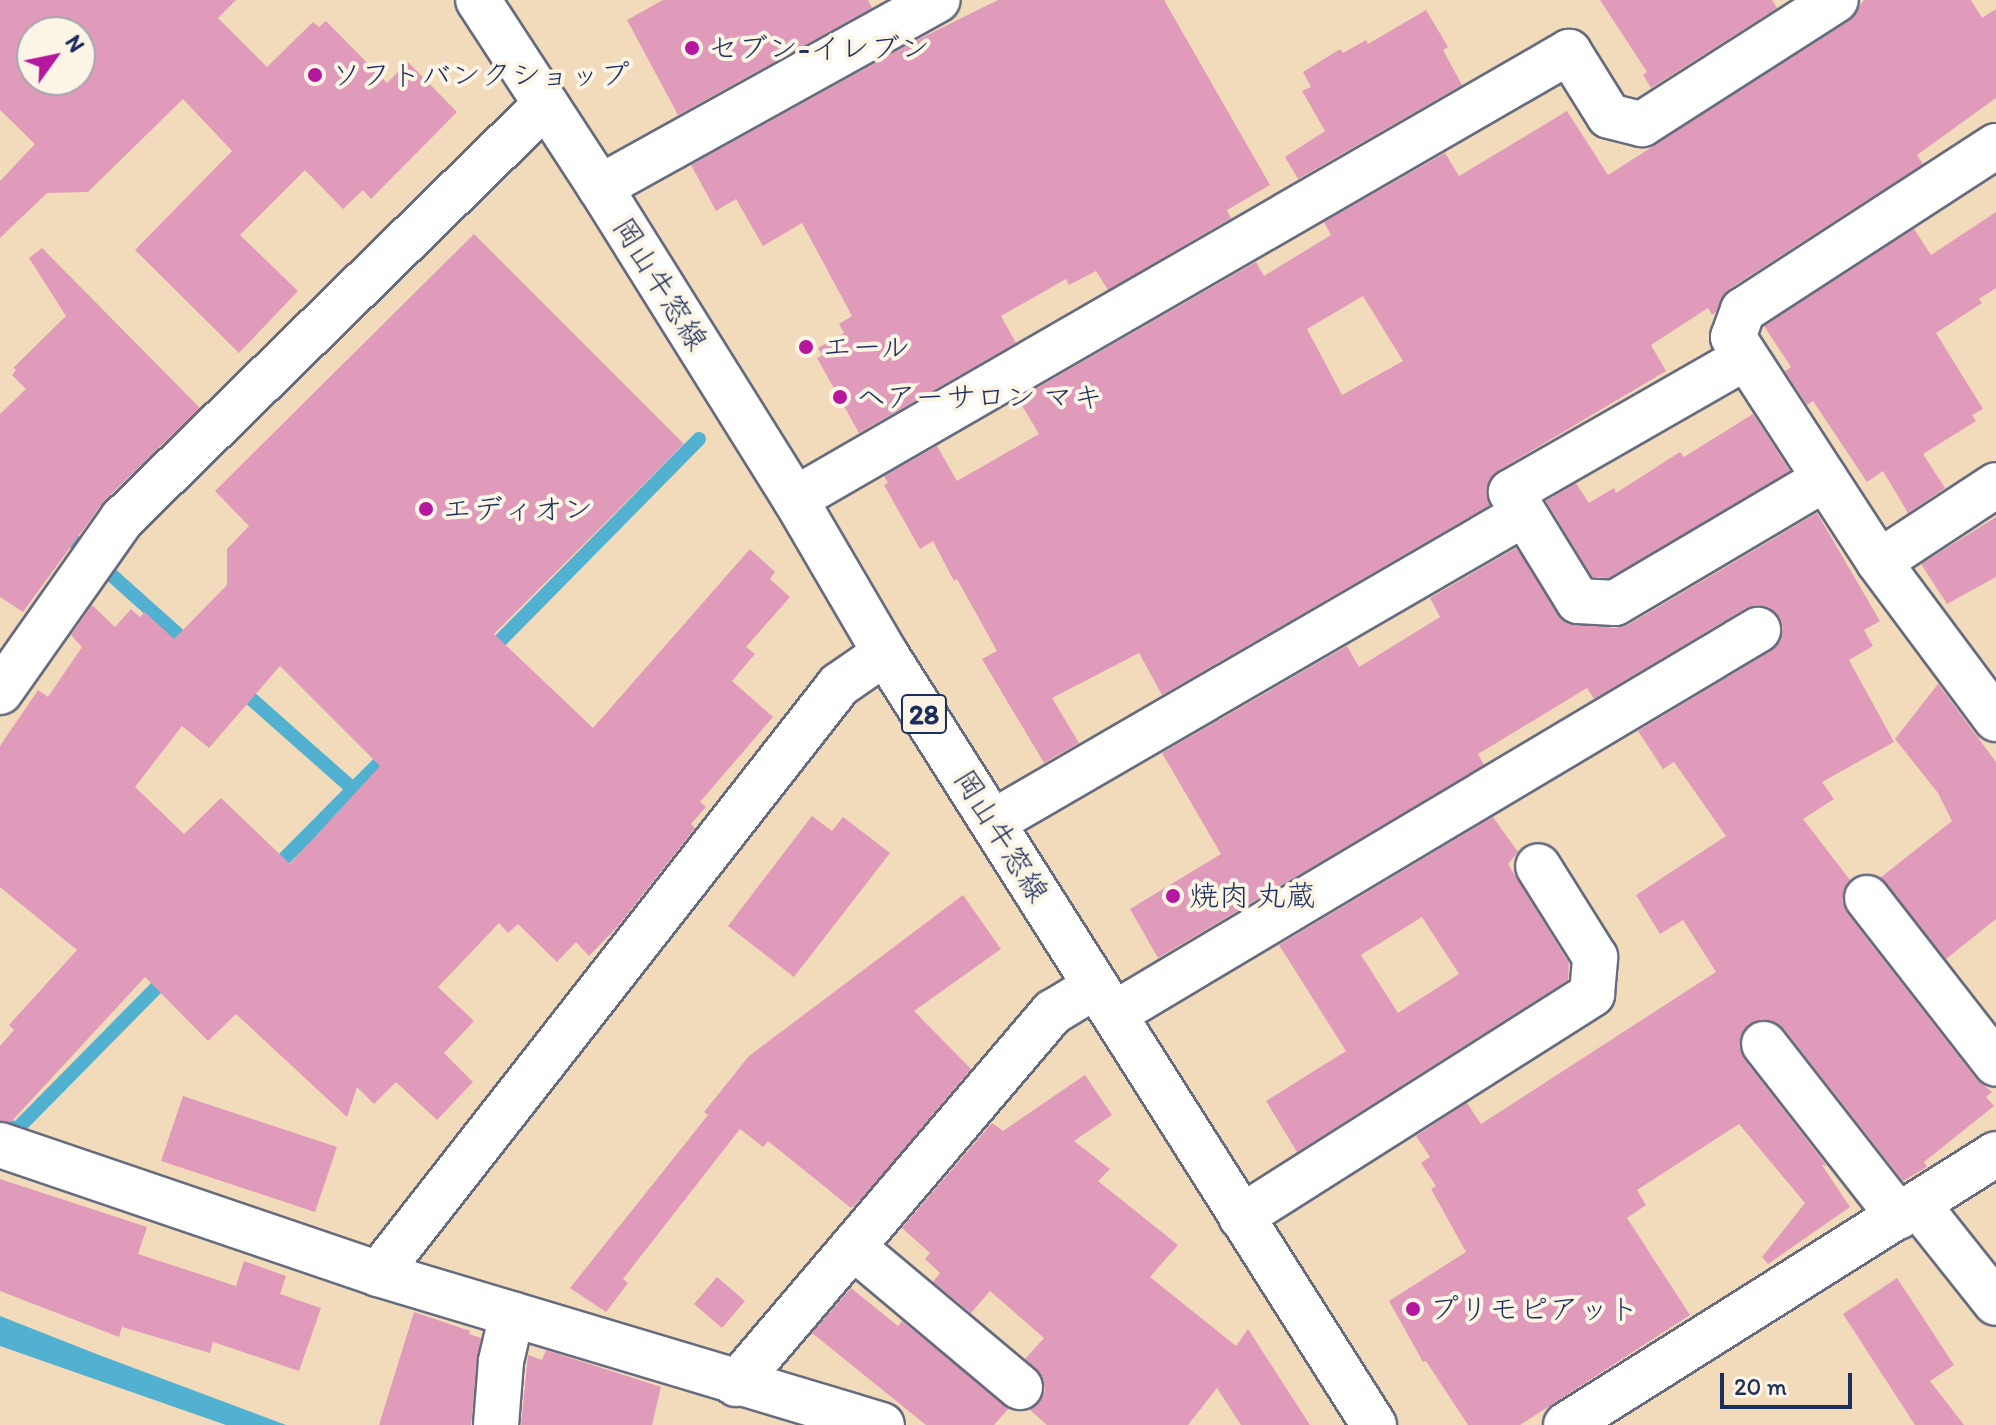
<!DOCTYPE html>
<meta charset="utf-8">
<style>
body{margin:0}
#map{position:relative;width:1996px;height:1425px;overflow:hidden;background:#f2dbbb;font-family:Itim,"Klee One",sans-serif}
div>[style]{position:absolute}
.water>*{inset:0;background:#52b0d0}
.stream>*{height:14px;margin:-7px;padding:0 7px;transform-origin:7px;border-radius:7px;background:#52b0d0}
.building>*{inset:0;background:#e19bba}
.roads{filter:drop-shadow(2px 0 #666b7f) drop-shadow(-2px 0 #666b7f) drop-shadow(0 2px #666b7f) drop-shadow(0 -2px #666b7f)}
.minor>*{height:44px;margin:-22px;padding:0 22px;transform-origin:22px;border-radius:22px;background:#fff}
.major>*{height:44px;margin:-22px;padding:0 22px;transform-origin:22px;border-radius:22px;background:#fff}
.dots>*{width:22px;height:22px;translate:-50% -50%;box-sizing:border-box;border:4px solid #fcf5e5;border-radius:50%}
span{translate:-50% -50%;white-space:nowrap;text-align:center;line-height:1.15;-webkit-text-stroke:8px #fcf5e5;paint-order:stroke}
.shield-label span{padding:2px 6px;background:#fcf5e5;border:2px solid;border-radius:6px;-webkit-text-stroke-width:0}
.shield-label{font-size:28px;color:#1b2f5e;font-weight:700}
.poi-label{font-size:30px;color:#1b2f5e}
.left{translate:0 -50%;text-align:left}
.street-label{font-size:30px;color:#1b2f5e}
.north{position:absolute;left:16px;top:16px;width:80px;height:80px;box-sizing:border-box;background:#fcf5e5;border:2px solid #a2a6af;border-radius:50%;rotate:57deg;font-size:22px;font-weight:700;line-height:32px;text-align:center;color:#1b2f5e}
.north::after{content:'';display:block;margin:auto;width:28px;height:36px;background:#b5179e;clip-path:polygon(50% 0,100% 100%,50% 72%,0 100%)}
.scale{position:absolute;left:1720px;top:1373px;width:132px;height:36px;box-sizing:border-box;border:4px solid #1b2f5e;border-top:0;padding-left:10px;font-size:24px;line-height:28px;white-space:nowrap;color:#1b2f5e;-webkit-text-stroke:6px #fcf5e5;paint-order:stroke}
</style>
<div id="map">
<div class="water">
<i style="clip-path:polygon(0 1316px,99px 1355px,286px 1425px,226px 1425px,0 1346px)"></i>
</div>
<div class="stream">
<i style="left:60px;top:529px;width:176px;rotate:41.8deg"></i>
<i style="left:489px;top:652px;width:299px;rotate:-45.4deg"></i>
<i style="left:240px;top:689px;width:151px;rotate:41.5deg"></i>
<i style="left:272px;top:871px;width:168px;rotate:-45.2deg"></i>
<i style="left:0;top:1124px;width:18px;rotate:16deg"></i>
<i style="left:17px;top:1129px;width:214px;rotate:-45.4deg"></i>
</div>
<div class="building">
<i style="clip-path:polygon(evenodd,0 0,236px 0,218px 18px,267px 67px,313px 22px,319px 27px,326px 21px,387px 83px,408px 62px,457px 112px,371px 199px,363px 190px,343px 209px,305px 170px,240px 235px,298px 291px,239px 353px,135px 250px,232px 151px,183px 99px,88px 192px,47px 193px,0 238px,0 181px,35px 144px,0 110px,0 0,32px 32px,80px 32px,80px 80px,32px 80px,32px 32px)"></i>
<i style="clip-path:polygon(663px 0,868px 0,872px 8px,678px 115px,627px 20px)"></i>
<i style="clip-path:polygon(998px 0,1164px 0,1270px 185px,1227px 210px,1231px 218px,1108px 290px,1096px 271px,1069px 285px,1066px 279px,1001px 316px,1016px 343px,859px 433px,817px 358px,822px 355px,818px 348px,844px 333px,839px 324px,852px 316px,802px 223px,763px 246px,736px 199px,716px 211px,691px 165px,915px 41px)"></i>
<i style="clip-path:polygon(1600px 0,1772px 0,1777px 8px,1651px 88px,1643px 75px,1647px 72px)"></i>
<i style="clip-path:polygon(evenodd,1864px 0,1971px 0,1982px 18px,1996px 9px,1996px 98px,1917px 155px,1923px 164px,1729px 289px,1715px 313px,1712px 315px,1708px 308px,1651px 345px,1666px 371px,1499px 470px,1489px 480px,1486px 493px,1490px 505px,1162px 695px,1139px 653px,1052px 698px,1079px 743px,1044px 763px,982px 659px,997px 651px,957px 579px,954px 581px,933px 541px,920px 549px,884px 485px,888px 483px,884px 476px,937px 446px,957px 481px,1039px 434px,1018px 399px,1256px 262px,1264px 276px,1331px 235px,1324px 222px,1445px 153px,1459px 176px,1567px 111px,1608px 175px,1849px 21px,1864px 0,1363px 296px,1403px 361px,1342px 395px,1307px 329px,1363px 296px)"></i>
<i style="clip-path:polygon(1426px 10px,1448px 47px,1443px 50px,1462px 85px,1298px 179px,1285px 157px,1325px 131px,1302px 91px,1311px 87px,1303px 72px,1340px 49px,1343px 53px,1366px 40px,1368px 44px)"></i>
<i style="clip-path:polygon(1996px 212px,1996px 288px,1979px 299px,1982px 303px,1936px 333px,1983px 409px,1972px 415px,1976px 421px,1923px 454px,1945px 488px,1908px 513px,1883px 471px,1867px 482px,1813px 401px,1807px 405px,1785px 371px,1791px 367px,1764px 326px,1914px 229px,1931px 255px)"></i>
<i style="clip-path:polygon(evenodd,474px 234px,684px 444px,494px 634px,593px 728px,750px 549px,775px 572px,770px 579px,790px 597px,746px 647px,755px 654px,732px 681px,773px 717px,700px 802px,706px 807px,691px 824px,695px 828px,618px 926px,589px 956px,576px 942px,557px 962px,518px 924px,508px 933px,499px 923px,438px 987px,474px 1021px,444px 1053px,473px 1082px,437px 1120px,396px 1082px,374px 1104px,357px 1087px,347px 1117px,236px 1014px,208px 1041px,145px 977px,11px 1122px,0 1121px,0 1046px,14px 1030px,9px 1025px,77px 950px,0 887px,0 746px,38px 690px,48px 697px,82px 647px,71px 635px,92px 605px,115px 627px,131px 609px,140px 617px,145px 612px,174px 639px,227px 585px,227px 549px,249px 526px,215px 491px,474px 234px,280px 666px,380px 766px,290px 864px,221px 798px,184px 834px,135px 787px,182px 726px,209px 748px,280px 666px)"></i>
<i style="clip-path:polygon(42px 248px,200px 408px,104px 501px,23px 612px,0 597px,0 414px,26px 389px,12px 375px,16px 370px,13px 368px,66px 316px,29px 258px)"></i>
<i style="clip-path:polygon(1753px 414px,1790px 471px,1609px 578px,1592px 577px,1546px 501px,1576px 483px,1589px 503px,1614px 488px,1616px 493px,1680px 452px,1684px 457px)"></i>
<i style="clip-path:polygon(1817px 513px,1880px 621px,1864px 630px,1873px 646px,1849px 660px,1894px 742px,1822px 782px,1834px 799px,1803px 819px,1850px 880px,1844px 889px,1842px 901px,1847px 913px,1976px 1079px,1992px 1092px,1986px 1097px,1994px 1106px,1924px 1162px,1927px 1167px,1903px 1181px,1784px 1029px,1773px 1021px,1761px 1019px,1749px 1024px,1741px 1035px,1739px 1047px,1744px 1059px,1827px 1166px,1822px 1165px,1850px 1207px,1768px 1264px,1762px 1257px,1805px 1203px,1739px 1124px,1637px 1190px,1646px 1205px,1627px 1218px,1690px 1315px,1520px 1425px,1468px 1425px,1426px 1361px,1423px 1362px,1389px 1301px,1466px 1252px,1431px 1189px,1436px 1186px,1421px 1163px,1430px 1157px,1416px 1136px,1467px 1103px,1481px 1124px,1716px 972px,1683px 920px,1660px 934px,1636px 895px,1726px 836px,1674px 762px,1663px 769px,1638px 731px,1771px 651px,1780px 641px,1783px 629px,1780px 618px,1769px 608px,1757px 605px,1746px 608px,1594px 699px,1587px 688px,1478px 754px,1484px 765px,1158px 958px,1130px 909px,1221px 854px,1162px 753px,1347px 646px,1359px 667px,1440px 617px,1430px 598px,1516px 548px,1565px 622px,1615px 628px,1628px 625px)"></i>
<i style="clip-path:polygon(1996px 517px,1996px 577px,1947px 604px,1921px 564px)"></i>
<i style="clip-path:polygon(1938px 684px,1996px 762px,1996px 919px,1946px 959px,1880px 878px,1952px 821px,1938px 793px,1895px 739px)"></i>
<i style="clip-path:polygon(812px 816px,832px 831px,843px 817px,890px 853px,794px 977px,728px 926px)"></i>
<i style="clip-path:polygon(evenodd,1493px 817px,1518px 852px,1508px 864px,1569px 963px,1568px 980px,1297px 1152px,1266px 1101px,1346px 1051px,1279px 945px,1493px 817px,1422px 917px,1459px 974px,1398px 1013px,1361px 955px,1422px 917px)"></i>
<i style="clip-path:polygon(963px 895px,1001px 949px,914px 1011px,971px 1069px,865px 1195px,851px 1208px,768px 1141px,763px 1147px,740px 1129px,623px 1279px,628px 1283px,606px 1312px,570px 1288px,708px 1115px,704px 1112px,749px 1056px)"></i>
<i style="clip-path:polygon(1085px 1075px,1112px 1115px,1074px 1141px,1110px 1169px,1098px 1181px,1178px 1245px,1150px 1277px,1236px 1346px,1248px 1329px,1310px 1425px,1241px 1425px,1217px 1388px,1188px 1425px,1047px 1425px,1030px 1410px,1040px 1402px,1045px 1391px,1043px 1378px,1025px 1359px,1044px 1338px,990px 1291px,971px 1313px,933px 1282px,940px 1273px,925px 1259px,930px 1253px,902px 1228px,992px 1123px,1003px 1131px)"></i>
<i style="clip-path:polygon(183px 1096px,337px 1147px,315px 1212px,161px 1161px)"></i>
<i style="clip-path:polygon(0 1179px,147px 1227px,138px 1254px,236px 1286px,244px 1261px,286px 1276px,280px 1294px,321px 1308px,299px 1371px,213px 1342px,210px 1353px,122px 1327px,119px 1337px,0 1291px)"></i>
<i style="clip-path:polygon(717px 1277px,745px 1301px,722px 1328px,694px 1304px)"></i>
<i style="clip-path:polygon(1897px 1278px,1954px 1365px,1930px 1381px,1964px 1425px,1915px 1425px,1843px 1314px)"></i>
<i style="clip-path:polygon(851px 1288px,898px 1326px,902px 1321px,1009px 1408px,994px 1425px,926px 1425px,812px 1333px)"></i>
<i style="clip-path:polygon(414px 1312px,470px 1331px,469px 1334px,481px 1338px,471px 1425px,379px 1425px)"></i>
<i style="clip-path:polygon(546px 1350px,661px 1387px,652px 1425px,521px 1425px,528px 1355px,542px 1360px)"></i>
</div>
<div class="roads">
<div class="minor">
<i style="left:1996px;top:146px;width:302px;rotate:147deg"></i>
<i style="left:1743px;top:310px;width:29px;rotate:110deg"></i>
<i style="left:1733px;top:337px;width:268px;rotate:57deg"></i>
<i style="left:1879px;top:562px;width:196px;rotate:53.3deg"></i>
<i style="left:600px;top:187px;width:386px;rotate:-29deg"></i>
<i style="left:1745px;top:358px;width:270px;rotate:150.2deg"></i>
<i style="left:1511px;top:492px;width:128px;rotate:58.4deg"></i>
<i style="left:1578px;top:601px;width:37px;rotate:3deg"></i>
<i style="left:1615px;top:603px;width:244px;rotate:-30.6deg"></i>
<i style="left:795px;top:499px;width:894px;rotate:-30.01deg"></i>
<i style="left:1569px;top:52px;width:75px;rotate:58deg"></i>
<i style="left:1609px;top:116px;width:34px;rotate:14deg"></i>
<i style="left:1642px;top:124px;width:230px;rotate:-32.6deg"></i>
<i style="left:1879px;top:562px;width:140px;rotate:-33.3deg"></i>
<i style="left:0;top:692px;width:212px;rotate:-54.8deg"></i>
<i style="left:122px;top:519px;width:593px;rotate:-44.39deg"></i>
<i style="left:993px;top:822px;width:614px;rotate:-30.12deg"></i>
<i style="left:1867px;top:898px;width:210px;rotate:52.1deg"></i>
<i style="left:1114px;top:1014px;width:750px;rotate:-30.81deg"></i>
<i style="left:1764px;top:1044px;width:219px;rotate:52deg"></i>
<i style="left:0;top:1145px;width:399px;rotate:18.8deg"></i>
<i style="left:378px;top:1274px;width:526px;rotate:16.68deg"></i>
<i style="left:1918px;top:1205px;width:125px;rotate:51.5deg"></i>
<i style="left:1241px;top:1217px;width:416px;rotate:-32.4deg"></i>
<i style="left:1592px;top:994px;width:37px;rotate:-85deg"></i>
<i style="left:1595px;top:957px;width:107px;rotate:-122.1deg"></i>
<i style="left:853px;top:1247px;width:218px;rotate:40deg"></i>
<i style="left:378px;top:1274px;width:748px;rotate:-51.95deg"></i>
<i style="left:839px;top:685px;width:56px;rotate:-34.8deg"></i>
<i style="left:736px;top:1384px;width:489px;rotate:-49.6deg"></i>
<i style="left:1053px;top:1012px;width:50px;rotate:-31.2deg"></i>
<i style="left:496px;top:1425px;width:64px;rotate:-85.5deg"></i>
<i style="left:501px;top:1361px;width:48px;rotate:-76.8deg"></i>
<i style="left:1566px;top:1425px;width:508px;rotate:-32.22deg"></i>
</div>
<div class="major">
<i style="left:478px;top:0;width:223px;rotate:56.9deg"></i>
<i style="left:600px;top:187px;width:368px;rotate:58deg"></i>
<i style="left:795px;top:499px;width:178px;rotate:59.7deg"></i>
<i style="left:885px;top:653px;width:914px;rotate:57.65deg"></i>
</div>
</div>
<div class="dots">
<i style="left:692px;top:48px;background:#b5179e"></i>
<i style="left:315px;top:75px;background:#b5179e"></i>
<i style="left:806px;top:347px;background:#b5179e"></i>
<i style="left:840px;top:397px;background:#b5179e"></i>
<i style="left:426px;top:509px;background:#b5179e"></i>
<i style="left:1173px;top:896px;background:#b5179e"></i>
<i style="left:1413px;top:1309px;background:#b5179e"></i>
</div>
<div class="shield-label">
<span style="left:924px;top:714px">28</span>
</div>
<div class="poi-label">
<span class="left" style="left:708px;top:48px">セブン-イレブン</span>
<span class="left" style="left:331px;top:75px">ソフトバンクショップ</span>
<span class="left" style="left:822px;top:347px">エール</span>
<span class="left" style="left:856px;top:397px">ヘアーサロン マキ</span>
<span class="left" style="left:442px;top:509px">エディオン</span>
<span class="left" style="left:1189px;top:896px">焼肉 丸蔵</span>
<span class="left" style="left:1429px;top:1309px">プリモピアット</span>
</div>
<div class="street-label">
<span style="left:660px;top:284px;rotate:58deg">岡山牛窓線</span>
<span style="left:1001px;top:836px;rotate:58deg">岡山牛窓線</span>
</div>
<div class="north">N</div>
<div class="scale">20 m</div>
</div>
